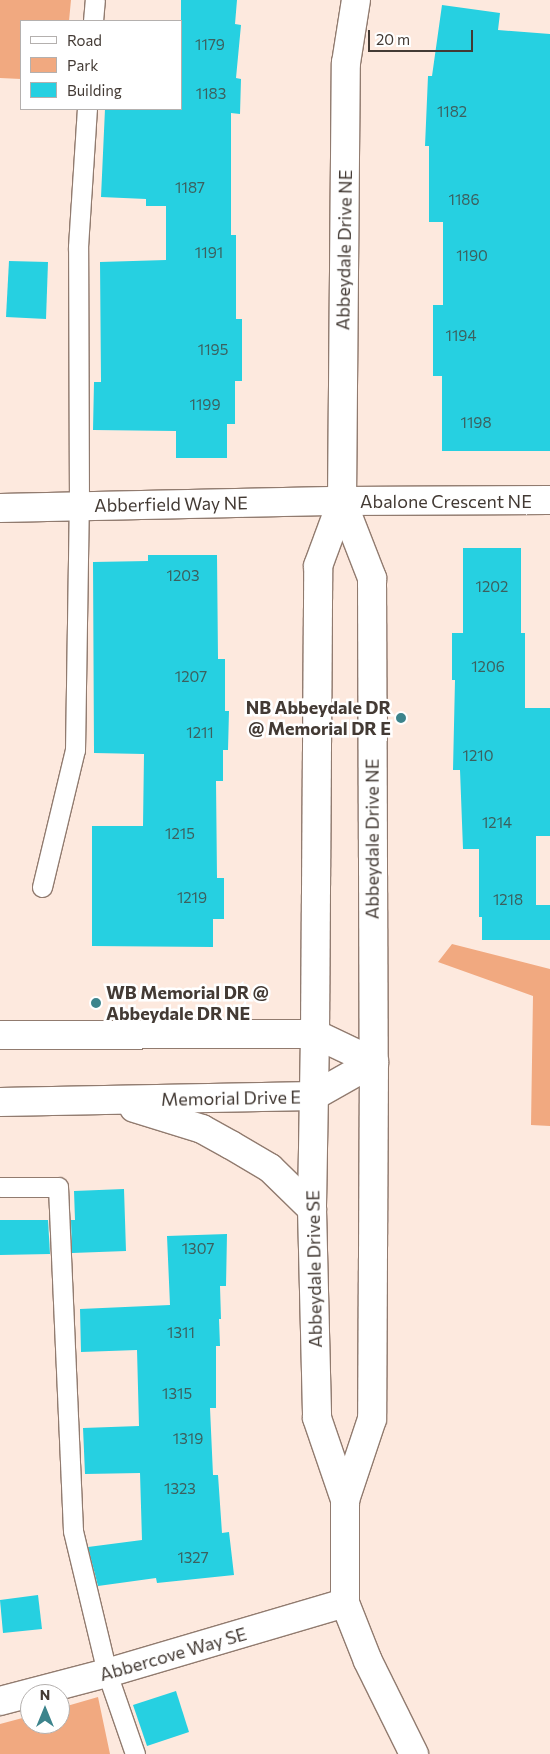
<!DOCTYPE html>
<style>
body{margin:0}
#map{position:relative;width:550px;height:1754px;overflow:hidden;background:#fde9de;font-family:Commissioner,sans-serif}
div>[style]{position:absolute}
.green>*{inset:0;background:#f1a980}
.building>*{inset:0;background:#26d0e1}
.roads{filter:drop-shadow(1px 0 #917b6f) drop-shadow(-1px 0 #917b6f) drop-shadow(0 1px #917b6f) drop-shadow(0 -1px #917b6f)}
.service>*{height:19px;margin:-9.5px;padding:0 9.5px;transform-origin:9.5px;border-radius:9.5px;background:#fff}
.minor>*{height:28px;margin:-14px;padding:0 14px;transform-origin:14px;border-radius:14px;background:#fff}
.tertiary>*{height:28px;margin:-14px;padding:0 14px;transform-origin:14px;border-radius:14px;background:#fff}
.dots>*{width:14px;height:14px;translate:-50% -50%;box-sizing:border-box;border:2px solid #fff;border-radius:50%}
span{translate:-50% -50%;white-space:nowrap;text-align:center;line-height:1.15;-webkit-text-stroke:5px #fff;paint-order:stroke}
.number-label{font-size:15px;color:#3c605f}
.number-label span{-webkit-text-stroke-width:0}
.street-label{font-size:18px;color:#433a34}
.poi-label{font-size:18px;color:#433a34;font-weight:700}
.right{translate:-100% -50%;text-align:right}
.left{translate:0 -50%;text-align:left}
.legend{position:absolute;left:20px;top:20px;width:162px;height:90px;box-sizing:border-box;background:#fff;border:1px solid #b4b0ae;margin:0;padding:6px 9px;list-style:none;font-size:15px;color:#433a34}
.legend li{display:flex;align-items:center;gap:10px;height:25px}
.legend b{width:25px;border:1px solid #b4b0ae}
.north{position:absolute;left:20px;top:1684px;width:50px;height:50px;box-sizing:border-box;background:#fff;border:1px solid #b4b0ae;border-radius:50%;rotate:0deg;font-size:14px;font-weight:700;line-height:20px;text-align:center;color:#433a34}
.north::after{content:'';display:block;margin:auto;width:18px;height:22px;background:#3c848c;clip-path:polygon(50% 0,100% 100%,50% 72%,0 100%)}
.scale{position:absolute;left:368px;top:30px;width:105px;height:22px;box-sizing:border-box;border:2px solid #433a34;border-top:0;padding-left:6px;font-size:15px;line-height:18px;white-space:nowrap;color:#433a34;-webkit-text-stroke:4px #fff;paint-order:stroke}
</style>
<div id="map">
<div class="green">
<i style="clip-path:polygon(0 0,71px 0,69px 21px,21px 21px,21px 79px,0 78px)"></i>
<i style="clip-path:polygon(452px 944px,550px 969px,550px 1126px,531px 1125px,533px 996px,438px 962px)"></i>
<i style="clip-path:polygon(98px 1697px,110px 1754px,0 1754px,0 1724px,30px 1716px,30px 1724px,60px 1724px,60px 1708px)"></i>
</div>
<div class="building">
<i style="clip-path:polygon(181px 0,237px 0,235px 24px,241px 25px,236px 78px,241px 79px,240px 114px,231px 113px,231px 235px,236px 235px,236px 319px,242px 319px,242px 381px,235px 381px,235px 424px,227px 424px,227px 458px,176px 458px,176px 431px,93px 430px,94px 382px,101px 382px,100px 262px,166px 260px,166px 206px,146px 206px,146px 199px,101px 197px,105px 109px,181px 109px)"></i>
<i style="clip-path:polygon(442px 5px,500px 13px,498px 30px,550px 34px,550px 451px,442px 451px,442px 376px,433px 376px,433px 305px,443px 305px,443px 222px,429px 222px,429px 146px,425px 146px,428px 76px,432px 76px)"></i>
<i style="clip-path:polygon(9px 261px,48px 262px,46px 319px,6px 317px)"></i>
<i style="clip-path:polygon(463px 548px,521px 548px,521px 633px,525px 633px,525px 708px,550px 708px,550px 836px,536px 836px,536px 905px,550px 905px,550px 940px,482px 940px,482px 917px,479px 917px,479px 849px,463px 849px,460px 770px,453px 770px,455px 680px,452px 680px,452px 633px,463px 633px)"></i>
<i style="clip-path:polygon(148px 555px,217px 555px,218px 659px,225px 659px,225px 711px,229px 711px,228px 750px,223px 750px,223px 781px,216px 781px,217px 878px,224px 878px,224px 919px,213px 919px,213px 947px,92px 946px,92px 826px,143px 826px,144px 754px,94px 753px,93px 562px,148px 561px)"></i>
<i style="clip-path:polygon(124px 1189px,126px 1251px,72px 1253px,71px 1220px,75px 1220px,74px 1191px)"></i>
<i style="clip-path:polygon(0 1220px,48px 1220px,50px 1254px,0 1255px)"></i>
<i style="clip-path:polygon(227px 1234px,226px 1286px,220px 1286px,221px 1319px,219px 1319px,220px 1346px,216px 1346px,216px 1408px,210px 1408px,213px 1475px,218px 1475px,222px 1533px,229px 1532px,234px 1575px,157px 1583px,156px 1578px,98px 1586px,88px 1547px,142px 1540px,140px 1473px,85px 1474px,83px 1428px,139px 1426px,137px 1350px,81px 1352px,80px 1309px,170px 1305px,167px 1236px)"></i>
<i style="clip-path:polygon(38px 1595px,42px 1629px,3px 1633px,0 1600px)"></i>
<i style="clip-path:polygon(176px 1691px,189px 1732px,147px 1746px,133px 1705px)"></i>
</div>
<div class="roads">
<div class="service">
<i style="left:93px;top:21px;width:21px;rotate:-85deg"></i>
<i style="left:42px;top:887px;width:141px;rotate:-76.5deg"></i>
<i style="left:75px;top:750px;width:245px;rotate:-89.1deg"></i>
<i style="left:79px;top:505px;width:258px;rotate:-90.2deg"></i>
<i style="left:78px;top:247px;width:138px;rotate:-86.3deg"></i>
<i style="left:0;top:1187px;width:58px"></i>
<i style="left:58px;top:1187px;width:344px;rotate:87.5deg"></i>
<i style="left:73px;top:1531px;width:146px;rotate:76.5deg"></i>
<i style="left:107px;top:1673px;width:86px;rotate:70.9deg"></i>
</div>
<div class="minor">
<i style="left:0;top:508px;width:342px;rotate:-1.2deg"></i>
<i style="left:342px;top:501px;width:208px;rotate:-0.3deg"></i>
<i style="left:315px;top:1034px;width:175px;rotate:91deg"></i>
<i style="left:312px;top:1209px;width:209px;rotate:88.6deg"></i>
<i style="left:317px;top:1418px;width:87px;rotate:71.1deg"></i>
<i style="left:374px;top:1062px;width:357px;rotate:90.3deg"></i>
<i style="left:372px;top:1419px;width:85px;rotate:108.4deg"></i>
<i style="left:345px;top:1500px;width:103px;rotate:90deg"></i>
<i style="left:345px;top:1603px;width:62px;rotate:68.4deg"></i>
<i style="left:368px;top:1661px;width:104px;rotate:63.7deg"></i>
<i style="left:0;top:1701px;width:111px;rotate:-14.7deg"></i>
<i style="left:107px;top:1673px;width:248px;rotate:-16.4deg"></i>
</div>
<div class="tertiary">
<i style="left:342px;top:501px;width:83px;rotate:68.7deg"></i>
<i style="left:372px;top:578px;width:484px;rotate:89.8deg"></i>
<i style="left:315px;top:1034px;width:468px;rotate:-89.6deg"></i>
<i style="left:318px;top:566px;width:69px;rotate:-69.7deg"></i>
<i style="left:342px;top:501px;width:438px;rotate:-89.5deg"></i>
<i style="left:346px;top:63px;width:64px;rotate:-81deg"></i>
<i style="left:0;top:1035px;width:315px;rotate:-0.2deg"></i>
<i style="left:315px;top:1034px;width:65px;rotate:25.4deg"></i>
<i style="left:0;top:1102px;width:314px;rotate:-1.1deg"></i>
<i style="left:314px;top:1096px;width:69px;rotate:-29.5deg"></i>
<i style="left:134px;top:1108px;width:71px;rotate:17.2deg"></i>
<i style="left:202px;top:1129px;width:33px;rotate:29deg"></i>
<i style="left:231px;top:1145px;width:45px;rotate:30.5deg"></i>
<i style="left:270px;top:1168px;width:59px;rotate:44.3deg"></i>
</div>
</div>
<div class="dots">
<i style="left:401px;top:718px;background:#3c848c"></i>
<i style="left:96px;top:1003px;background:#3c848c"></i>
</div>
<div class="number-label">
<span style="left:210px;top:45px">1179</span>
<span style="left:211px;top:94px">1183</span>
<span style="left:452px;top:112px">1182</span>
<span style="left:190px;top:188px">1187</span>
<span style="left:464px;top:200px">1186</span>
<span style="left:209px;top:253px">1191</span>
<span style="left:472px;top:256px">1190</span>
<span style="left:461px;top:336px">1194</span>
<span style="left:213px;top:350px">1195</span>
<span style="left:205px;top:405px">1199</span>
<span style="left:476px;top:423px">1198</span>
<span style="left:183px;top:576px">1203</span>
<span style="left:492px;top:587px">1202</span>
<span style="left:488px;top:667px">1206</span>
<span style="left:191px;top:677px">1207</span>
<span style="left:200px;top:733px">1211</span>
<span style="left:478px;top:756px">1210</span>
<span style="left:497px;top:823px">1214</span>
<span style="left:180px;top:834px">1215</span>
<span style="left:192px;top:898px">1219</span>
<span style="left:508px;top:900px">1218</span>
<span style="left:198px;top:1249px">1307</span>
<span style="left:181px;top:1333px">1311</span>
<span style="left:177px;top:1394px">1315</span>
<span style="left:188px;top:1439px">1319</span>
<span style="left:180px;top:1489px">1323</span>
<span style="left:193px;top:1558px">1327</span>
</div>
<div class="street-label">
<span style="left:344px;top:250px;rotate:-89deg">Abbeydale Drive NE</span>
<span style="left:446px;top:501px">Abalone Crescent NE</span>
<span style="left:171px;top:504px;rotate:-1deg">Abberfield Way NE</span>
<span style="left:372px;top:839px;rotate:-90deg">Abbeydale Drive NE</span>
<span style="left:231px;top:1098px;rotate:-1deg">Memorial Drive E</span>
<span style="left:314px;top:1269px;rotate:-91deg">Abbeydale Drive SE</span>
<span style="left:173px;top:1654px;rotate:-16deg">Abbercove Way SE</span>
</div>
<div class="poi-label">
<span class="right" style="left:391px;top:718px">NB Abbeydale DR<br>@ Memorial DR E</span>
<span class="left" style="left:106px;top:1003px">WB Memorial DR @<br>Abbeydale DR NE</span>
</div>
<ul class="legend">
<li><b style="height:6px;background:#fff"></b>Road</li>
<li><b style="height:14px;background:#f1a980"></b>Park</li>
<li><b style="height:14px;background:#26d0e1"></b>Building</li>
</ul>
<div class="north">N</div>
<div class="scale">20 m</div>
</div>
